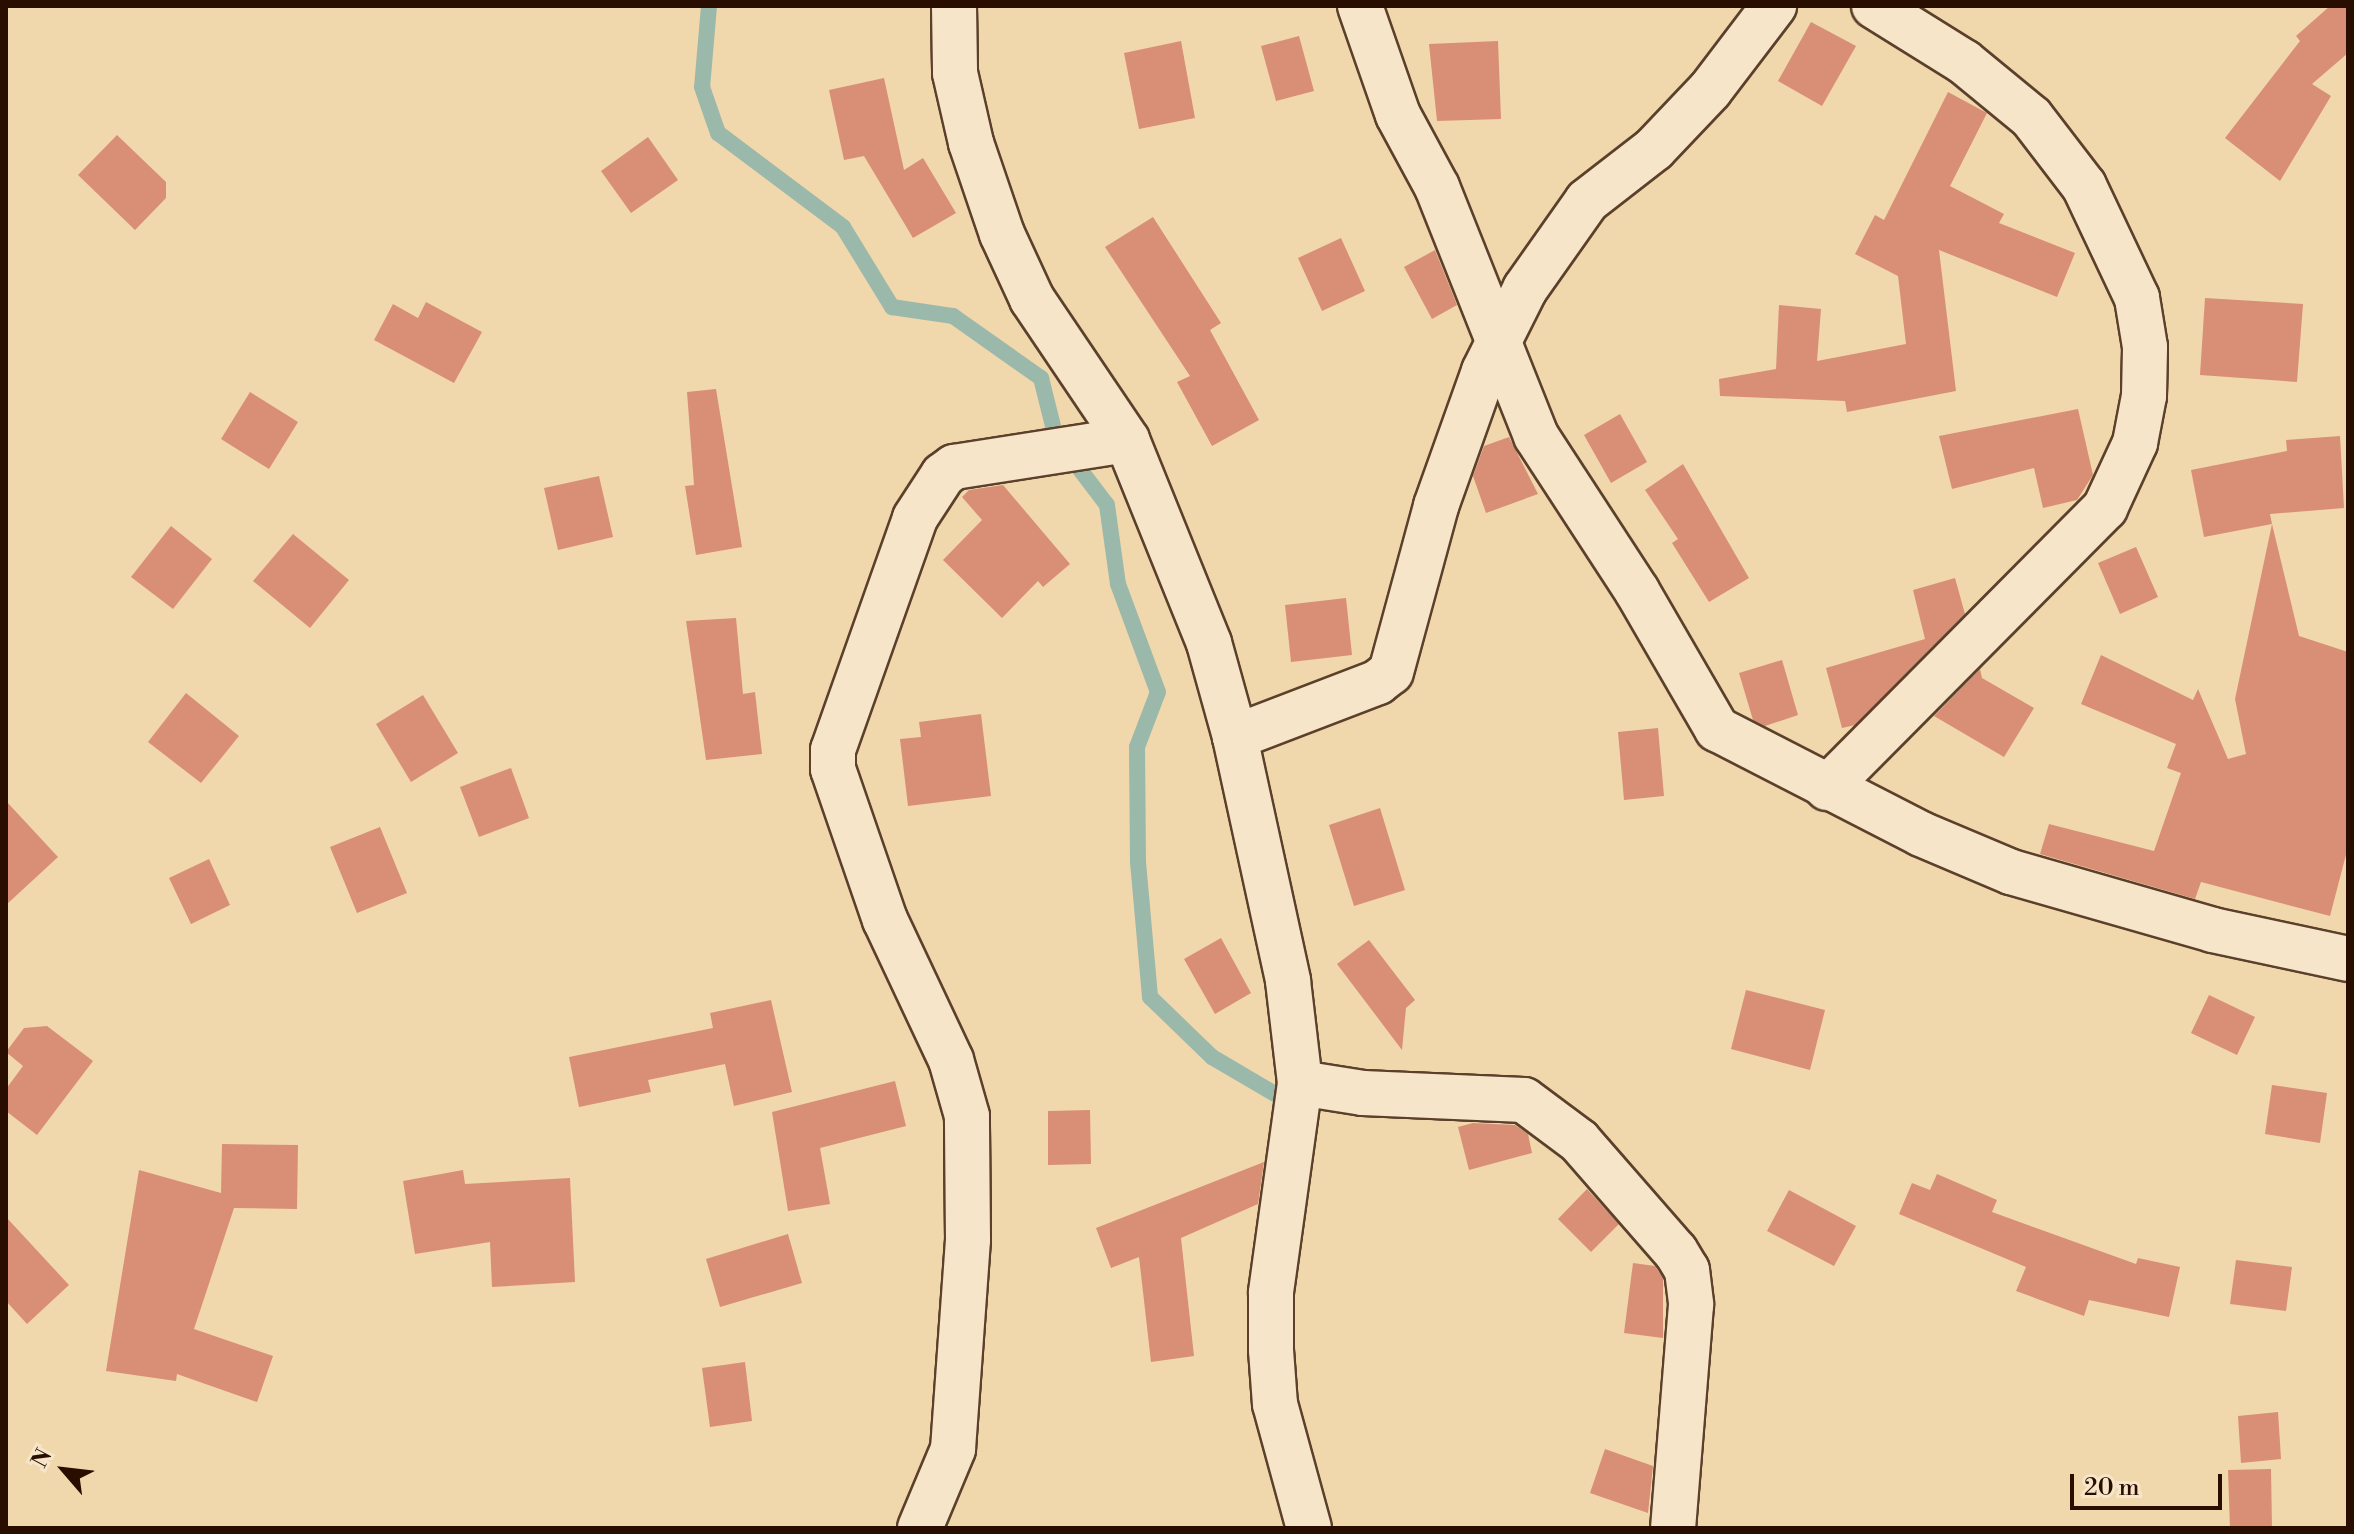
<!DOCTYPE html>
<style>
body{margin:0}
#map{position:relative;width:2354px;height:1534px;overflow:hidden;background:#f1d7ac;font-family:"Libre Bodoni",serif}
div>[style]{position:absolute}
.stream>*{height:16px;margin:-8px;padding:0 8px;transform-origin:8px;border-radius:8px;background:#9bb9ab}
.building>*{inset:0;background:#d98f75}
.roads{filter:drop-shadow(2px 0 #5b402b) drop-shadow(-2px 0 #5b402b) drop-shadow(0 2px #5b402b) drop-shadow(0 -2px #5b402b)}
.street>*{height:44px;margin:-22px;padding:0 22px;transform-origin:22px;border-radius:22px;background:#f6e5c9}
span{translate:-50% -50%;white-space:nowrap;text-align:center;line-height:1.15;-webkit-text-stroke:8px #f6e5c9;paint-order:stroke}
.frame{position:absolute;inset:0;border:8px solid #290e00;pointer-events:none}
.north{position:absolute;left:24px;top:1430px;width:80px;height:80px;-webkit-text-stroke:6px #f6e5c9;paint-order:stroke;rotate:298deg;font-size:22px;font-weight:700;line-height:32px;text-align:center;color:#290e00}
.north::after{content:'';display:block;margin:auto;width:28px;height:36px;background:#290e00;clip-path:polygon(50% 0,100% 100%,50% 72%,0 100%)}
.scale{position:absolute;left:2070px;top:1474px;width:152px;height:36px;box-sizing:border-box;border:4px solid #290e00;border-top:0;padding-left:10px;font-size:24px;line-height:28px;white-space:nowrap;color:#290e00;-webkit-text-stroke:6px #f6e5c9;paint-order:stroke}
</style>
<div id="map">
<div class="stream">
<i style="left:709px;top:6px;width:81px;rotate:94.9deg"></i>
<i style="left:702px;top:87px;width:49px;rotate:70.8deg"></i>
<i style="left:718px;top:133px;width:156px;rotate:36.9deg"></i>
<i style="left:843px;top:227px;width:94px;rotate:58.5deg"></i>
<i style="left:892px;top:307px;width:62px;rotate:8.4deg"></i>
<i style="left:953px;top:316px;width:108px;rotate:35.2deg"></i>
<i style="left:1041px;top:378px;width:62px;rotate:76deg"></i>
<i style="left:1056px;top:438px;width:84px;rotate:52.7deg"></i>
<i style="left:1107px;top:505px;width:80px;rotate:82.1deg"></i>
<i style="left:1118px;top:584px;width:115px;rotate:69.7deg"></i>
<i style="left:1158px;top:692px;width:59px;rotate:110.9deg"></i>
<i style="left:1137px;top:747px;width:115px;rotate:89.5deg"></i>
<i style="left:1138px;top:862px;width:136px;rotate:84.9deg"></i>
<i style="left:1150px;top:997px;width:86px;rotate:44.1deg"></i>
<i style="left:1212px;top:1057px;width:93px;rotate:30.4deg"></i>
</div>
<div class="building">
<i style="clip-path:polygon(2330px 6px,2348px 6px,2348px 53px,2312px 84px,2331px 96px,2280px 181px,2225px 138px,2300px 41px,2296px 36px)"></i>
<i style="clip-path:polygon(1811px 22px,1856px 46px,1822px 106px,1778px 81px)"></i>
<i style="clip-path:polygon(1299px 36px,1314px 91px,1276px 101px,1261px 46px)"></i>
<i style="clip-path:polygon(1181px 41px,1195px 118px,1139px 129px,1124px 53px)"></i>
<i style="clip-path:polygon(1498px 41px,1501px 119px,1437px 121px,1429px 44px)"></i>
<i style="clip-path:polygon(884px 78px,904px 170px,923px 158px,956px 213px,913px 238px,864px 156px,844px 160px,829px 90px)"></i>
<i style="clip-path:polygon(1948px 92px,1987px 113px,1950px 186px,2004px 214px,1999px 223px,2075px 253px,2057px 297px,1939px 250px,1956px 391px,1847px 412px,1845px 401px,1720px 396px,1719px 379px,1776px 369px,1779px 305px,1821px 309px,1817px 361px,1906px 344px,1898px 276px,1855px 254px,1875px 215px,1884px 220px)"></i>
<i style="clip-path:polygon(117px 135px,166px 182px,166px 198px,135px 230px,78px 175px)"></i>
<i style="clip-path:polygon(648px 137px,678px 180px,631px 213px,601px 171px)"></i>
<i style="clip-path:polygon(1153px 217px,1221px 323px,1210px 330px,1259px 420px,1212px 446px,1177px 382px,1190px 376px,1105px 247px)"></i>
<i style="clip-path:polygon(1341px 238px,1365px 291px,1322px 311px,1298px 258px)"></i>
<i style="clip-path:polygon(1435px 250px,1457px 305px,1432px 319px,1404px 267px)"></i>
<i style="clip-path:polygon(2205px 298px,2303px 304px,2297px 382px,2200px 375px)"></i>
<i style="clip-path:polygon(426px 302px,482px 332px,454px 383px,374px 340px,393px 304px,418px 318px)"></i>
<i style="clip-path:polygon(716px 389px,742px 547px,696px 555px,685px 486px,694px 485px,687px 392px)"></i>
<i style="clip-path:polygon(250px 392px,298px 422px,269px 469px,221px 439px)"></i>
<i style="clip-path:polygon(2078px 409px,2093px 475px,2077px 500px,2043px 508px,2034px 468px,1952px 489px,1939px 436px)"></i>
<i style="clip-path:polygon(1620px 414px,1647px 462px,1611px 483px,1584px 435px)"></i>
<i style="clip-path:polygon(2340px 436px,2344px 508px,2270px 514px,2272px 524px,2204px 537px,2191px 470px,2287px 451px,2286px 440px)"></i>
<i style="clip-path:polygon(1509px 437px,1538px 494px,1486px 513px,1473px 476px,1484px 446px)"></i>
<i style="clip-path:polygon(1683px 464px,1749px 578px,1709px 602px,1672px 543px,1678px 539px,1645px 490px)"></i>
<i style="clip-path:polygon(599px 476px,613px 537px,558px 550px,544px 488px)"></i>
<i style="clip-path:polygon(1003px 485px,1070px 564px,1043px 587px,1038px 581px,1002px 618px,943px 560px,982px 520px,962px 497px,969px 490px)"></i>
<i style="clip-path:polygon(2272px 524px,2299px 636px,2348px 652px,2348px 847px,2330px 916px,2201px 882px,2195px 899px,2040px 854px,2049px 824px,2154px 851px,2181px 773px,2167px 768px,2176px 744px,2081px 704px,2101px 655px,2193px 700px,2198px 689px,2228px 759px,2246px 754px,2235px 699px)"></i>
<i style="clip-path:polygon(171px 526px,212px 559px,173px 609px,131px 577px)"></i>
<i style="clip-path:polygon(293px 534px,349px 580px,310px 628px,253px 581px)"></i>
<i style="clip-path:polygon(2136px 547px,2158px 597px,2120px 614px,2098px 563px)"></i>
<i style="clip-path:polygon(1955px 578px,1965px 614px,1855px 725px,1842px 728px,1826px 668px,1925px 639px,1913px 590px)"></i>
<i style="clip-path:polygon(1346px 598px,1352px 655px,1291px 662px,1285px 605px)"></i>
<i style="clip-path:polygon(736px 618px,743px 694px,755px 692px,762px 754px,706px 760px,686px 621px)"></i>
<i style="clip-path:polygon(1782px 660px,1798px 715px,1765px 726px,1753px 720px,1739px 673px)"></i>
<i style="clip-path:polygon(1980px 669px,1982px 678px,2034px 708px,2004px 757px,1934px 716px)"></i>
<i style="clip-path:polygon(186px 693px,239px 736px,201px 783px,148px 742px)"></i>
<i style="clip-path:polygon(423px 695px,458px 753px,411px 782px,376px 724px)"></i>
<i style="clip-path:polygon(981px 714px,991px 796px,908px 806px,900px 739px,921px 737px,919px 722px)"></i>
<i style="clip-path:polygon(1658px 728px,1664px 796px,1624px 800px,1618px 732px)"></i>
<i style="clip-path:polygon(511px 768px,529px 818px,479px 837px,460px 787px)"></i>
<i style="clip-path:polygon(6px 801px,58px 857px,6px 905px)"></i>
<i style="clip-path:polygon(1380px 808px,1405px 890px,1354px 906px,1329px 825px)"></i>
<i style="clip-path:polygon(380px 827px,407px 893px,357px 913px,330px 847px)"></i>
<i style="clip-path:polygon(209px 859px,230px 905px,191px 924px,169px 878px)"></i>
<i style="clip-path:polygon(1221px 938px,1251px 993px,1215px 1014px,1184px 959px)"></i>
<i style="clip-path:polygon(1369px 940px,1415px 1000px,1406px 1008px,1402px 1050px,1337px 964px)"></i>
<i style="clip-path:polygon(1746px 990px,1825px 1010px,1810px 1070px,1731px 1049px)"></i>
<i style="clip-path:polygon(2209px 995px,2255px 1017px,2237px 1055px,2191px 1033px)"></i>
<i style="clip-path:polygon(771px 1000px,792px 1092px,734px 1106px,725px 1064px,648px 1080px,651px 1092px,579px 1107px,569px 1057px,713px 1028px,710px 1013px)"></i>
<i style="clip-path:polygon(47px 1026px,93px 1061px,37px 1135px,6px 1111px,6px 1089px,23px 1066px,6px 1052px,24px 1028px)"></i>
<i style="clip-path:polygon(895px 1081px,906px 1126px,820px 1148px,830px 1204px,788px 1211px,772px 1112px)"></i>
<i style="clip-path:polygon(2272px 1085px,2327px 1093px,2320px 1143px,2265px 1134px)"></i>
<i style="clip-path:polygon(1090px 1110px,1091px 1164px,1048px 1165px,1048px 1111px)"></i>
<i style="clip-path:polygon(1473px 1123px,1515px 1125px,1528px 1134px,1532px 1153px,1469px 1170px,1458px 1127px)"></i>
<i style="clip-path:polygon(222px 1144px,298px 1145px,297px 1209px,234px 1208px,194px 1329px,273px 1356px,257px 1402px,177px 1374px,176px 1381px,106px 1371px,139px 1170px,221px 1193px)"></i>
<i style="clip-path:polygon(1264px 1162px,1258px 1204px,1181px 1238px,1194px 1356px,1151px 1362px,1139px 1257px,1111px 1268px,1096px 1228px)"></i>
<i style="clip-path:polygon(463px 1170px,465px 1184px,570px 1178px,575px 1282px,492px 1287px,490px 1242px,415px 1254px,403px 1181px)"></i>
<i style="clip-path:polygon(1937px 1174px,1997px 1200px,1992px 1212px,2136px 1264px,2138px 1258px,2180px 1267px,2169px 1317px,2089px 1300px,2084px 1316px,2016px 1291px,2026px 1267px,1899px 1214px,1912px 1183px,1930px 1190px)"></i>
<i style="clip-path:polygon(1587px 1189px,1619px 1224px,1591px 1252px,1558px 1219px)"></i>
<i style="clip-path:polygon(1789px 1190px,1856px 1226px,1834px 1266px,1767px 1231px)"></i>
<i style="clip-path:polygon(6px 1217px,69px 1285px,27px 1324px,6px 1301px)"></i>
<i style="clip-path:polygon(788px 1234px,802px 1283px,720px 1307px,706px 1259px)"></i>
<i style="clip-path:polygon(2236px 1260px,2292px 1267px,2286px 1311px,2230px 1304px)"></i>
<i style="clip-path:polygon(1633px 1263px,1655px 1266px,1663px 1278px,1663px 1338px,1624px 1333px)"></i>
<i style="clip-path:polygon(745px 1362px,752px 1421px,710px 1427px,702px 1368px)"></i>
<i style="clip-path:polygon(2278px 1412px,2281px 1459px,2241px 1463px,2238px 1416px)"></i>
<i style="clip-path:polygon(1605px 1449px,1653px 1466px,1648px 1513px,1590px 1493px)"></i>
<i style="clip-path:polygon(2271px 1469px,2272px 1528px,2230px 1528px,2228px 1470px)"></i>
</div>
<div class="roads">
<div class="street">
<i style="left:954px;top:6px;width:67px;rotate:89.1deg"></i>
<i style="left:955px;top:73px;width:72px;rotate:77.1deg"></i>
<i style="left:971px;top:143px;width:96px;rotate:71.2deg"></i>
<i style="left:1002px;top:234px;width:72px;rotate:65.2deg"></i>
<i style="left:1032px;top:299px;width:170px;rotate:56deg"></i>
<i style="left:1127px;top:440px;width:219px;rotate:68deg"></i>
<i style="left:1209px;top:643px;width:98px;rotate:74.5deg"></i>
<i style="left:1235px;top:737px;width:250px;rotate:77.7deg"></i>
<i style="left:1288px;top:981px;width:103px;rotate:83.3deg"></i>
<i style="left:1300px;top:1083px;width:212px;rotate:97.9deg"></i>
<i style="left:1271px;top:1293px;width:57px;rotate:90deg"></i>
<i style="left:1271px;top:1350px;width:54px;rotate:85.8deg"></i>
<i style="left:1275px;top:1404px;width:129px;rotate:74.7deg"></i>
<i style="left:1360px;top:6px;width:115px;rotate:70.8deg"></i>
<i style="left:1398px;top:115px;width:82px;rotate:61.6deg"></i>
<i style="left:1437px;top:187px;width:268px;rotate:68.3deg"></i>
<i style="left:1536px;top:436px;width:185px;rotate:56.9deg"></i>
<i style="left:1637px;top:591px;width:160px;rotate:59.9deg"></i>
<i style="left:1717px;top:729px;width:229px;rotate:27.2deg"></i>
<i style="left:1921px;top:834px;width:98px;rotate:22.9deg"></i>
<i style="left:2011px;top:872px;width:210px;rotate:16deg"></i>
<i style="left:2213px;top:930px;width:138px;rotate:12.1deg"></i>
<i style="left:1235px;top:737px;width:153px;rotate:-21deg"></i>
<i style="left:1378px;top:682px;width:16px;rotate:-38deg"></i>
<i style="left:1391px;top:672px;width:172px;rotate:-74.8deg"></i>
<i style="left:1436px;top:506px;width:143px;rotate:-70.4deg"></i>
<i style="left:1484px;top:371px;width:92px;rotate:-63.4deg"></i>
<i style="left:1525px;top:289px;width:108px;rotate:-54.8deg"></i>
<i style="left:1587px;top:201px;width:85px;rotate:-37.8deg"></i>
<i style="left:1654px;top:149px;width:81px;rotate:-46.5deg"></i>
<i style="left:1710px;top:90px;width:106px;rotate:-52.7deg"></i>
<i style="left:1827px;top:788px;width:395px;rotate:-45.2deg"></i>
<i style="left:2105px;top:508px;width:72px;rotate:-65.2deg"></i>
<i style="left:2135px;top:443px;width:48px;rotate:-79.2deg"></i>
<i style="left:2144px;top:396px;width:49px;rotate:-88.8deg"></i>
<i style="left:2145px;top:347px;width:50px;rotate:-99.3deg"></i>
<i style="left:2137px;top:298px;width:124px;rotate:-115.3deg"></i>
<i style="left:2084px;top:186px;width:87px;rotate:-127.5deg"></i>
<i style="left:2031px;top:117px;width:87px;rotate:-140.6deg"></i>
<i style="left:1964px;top:62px;width:106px;rotate:-148.1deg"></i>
<i style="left:1300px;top:1083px;width:64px;rotate:9deg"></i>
<i style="left:1363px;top:1093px;width:161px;rotate:2.5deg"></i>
<i style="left:1524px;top:1100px;width:69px;rotate:36.7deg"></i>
<i style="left:1579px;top:1141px;width:147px;rotate:48.9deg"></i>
<i style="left:1676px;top:1252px;width:21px;rotate:59deg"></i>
<i style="left:1687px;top:1270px;width:35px;rotate:83deg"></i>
<i style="left:1691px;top:1305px;width:224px;rotate:94.6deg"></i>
<i style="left:920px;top:1528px;width:86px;rotate:-67.3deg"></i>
<i style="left:953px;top:1449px;width:210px;rotate:-85.9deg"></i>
<i style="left:968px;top:1240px;width:124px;rotate:-90.5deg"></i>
<i style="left:967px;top:1116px;width:58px;rotate:-105.9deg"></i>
<i style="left:951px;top:1060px;width:155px;rotate:-115.2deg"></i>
<i style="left:885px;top:920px;width:160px;rotate:-109deg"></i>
<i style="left:833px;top:769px;width:19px;rotate:-90deg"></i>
<i style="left:833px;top:750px;width:246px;rotate:-70.5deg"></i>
<i style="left:915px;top:518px;width:51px;rotate:-56.9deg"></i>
<i style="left:943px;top:475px;width:14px;rotate:-36deg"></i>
<i style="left:954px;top:467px;width:175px;rotate:-8.9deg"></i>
</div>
</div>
<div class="frame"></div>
<div class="north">N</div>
<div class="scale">20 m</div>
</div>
